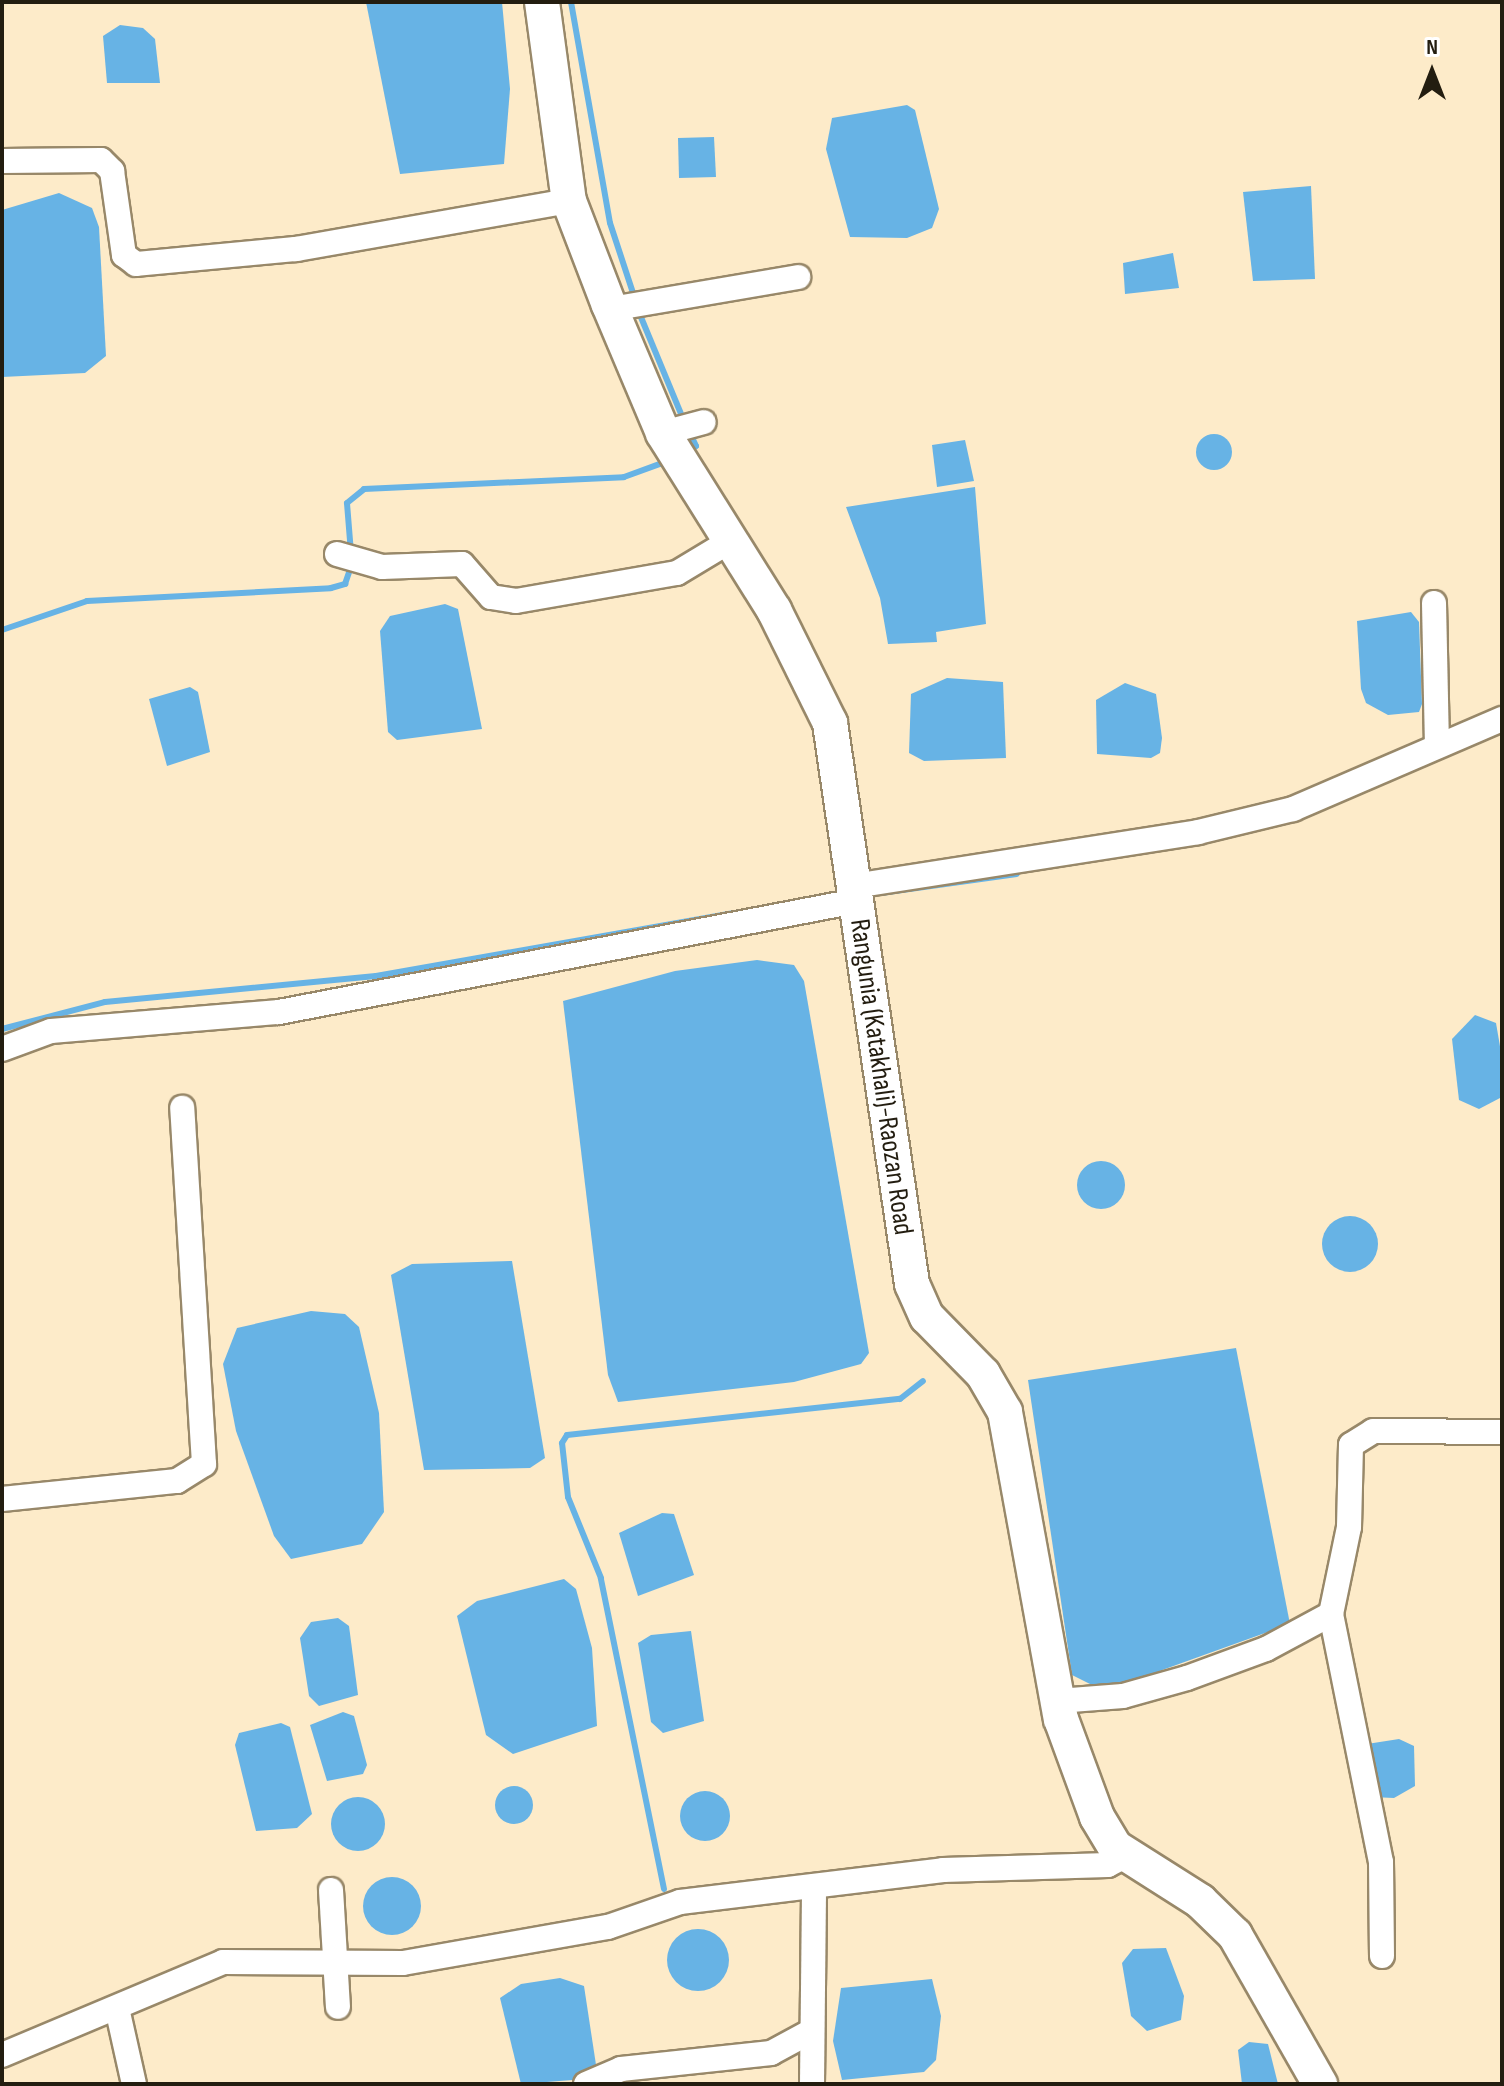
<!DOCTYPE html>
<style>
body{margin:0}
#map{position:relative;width:1504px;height:2086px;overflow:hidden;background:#fdebc9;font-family:"Sofia Sans Condensed",sans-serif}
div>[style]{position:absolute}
.water>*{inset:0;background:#67b3e5}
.round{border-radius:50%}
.stream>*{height:6px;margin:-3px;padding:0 3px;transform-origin:3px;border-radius:3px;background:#67b3e5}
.roads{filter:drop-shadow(2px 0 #988869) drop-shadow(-2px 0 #988869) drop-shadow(0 2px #988869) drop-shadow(0 -2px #988869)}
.street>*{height:24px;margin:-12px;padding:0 12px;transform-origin:12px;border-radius:12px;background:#fff}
.secondary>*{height:34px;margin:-17px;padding:0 17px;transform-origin:17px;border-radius:17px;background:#fff}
span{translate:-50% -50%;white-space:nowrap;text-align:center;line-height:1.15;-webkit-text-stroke:6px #fff;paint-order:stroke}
.street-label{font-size:28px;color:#231d10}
.frame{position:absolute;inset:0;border:4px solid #231d10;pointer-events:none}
.north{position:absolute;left:1392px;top:32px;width:80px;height:80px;-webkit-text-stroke:6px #fff;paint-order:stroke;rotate:0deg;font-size:22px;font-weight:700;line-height:32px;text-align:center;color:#231d10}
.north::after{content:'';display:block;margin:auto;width:28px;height:36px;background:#231d10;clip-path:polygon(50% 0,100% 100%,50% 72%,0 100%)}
</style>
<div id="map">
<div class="water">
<i style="clip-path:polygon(366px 2px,502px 2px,510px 89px,504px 164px,400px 174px)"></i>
<i style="clip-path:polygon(120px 25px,143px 28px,155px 39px,160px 83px,107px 83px,103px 36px)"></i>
<i style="clip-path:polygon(907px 105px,915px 110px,939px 209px,932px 228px,907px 238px,850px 237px,826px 149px,832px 118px)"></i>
<i style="clip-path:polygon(714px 137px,716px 177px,679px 178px,678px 138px)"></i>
<i style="clip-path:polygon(1311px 186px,1315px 279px,1253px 281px,1243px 192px)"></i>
<i style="clip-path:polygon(59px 193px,92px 208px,99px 227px,106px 356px,85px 373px,2px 377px,2px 210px)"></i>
<i style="clip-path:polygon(1173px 253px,1179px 288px,1125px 294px,1123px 263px)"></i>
<i class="round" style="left:1196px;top:434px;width:36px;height:36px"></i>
<i style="clip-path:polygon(965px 440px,974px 481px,937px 487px,932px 445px)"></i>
<i style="clip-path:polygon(975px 487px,986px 624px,936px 632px,937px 642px,888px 644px,880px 598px,846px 507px)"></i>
<i style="clip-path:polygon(445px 604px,458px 609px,482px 729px,397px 740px,388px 732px,380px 631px,390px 616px)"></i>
<i style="clip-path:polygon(1411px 612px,1419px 622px,1422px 704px,1419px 712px,1388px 715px,1366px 703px,1361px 689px,1357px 621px)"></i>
<i style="clip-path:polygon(947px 678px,1003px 682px,1006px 758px,924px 761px,909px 753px,911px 694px)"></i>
<i style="clip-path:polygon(1125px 683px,1156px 694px,1162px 738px,1160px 753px,1151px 758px,1097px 754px,1096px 700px)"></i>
<i style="clip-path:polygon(190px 687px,198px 692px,210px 752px,167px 766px,149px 699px)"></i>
<i style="clip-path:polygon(757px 960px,794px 965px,804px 981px,869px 1353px,861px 1364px,794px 1382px,618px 1402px,608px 1375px,563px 1001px,675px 971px)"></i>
<i style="clip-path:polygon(1475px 1015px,1496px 1023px,1502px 1058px,1500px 1098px,1479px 1109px,1459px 1100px,1452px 1039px)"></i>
<i class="round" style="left:1077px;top:1161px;width:48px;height:48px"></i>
<i class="round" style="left:1322px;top:1216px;width:56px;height:56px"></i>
<i style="clip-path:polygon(512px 1261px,545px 1458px,530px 1468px,424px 1470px,391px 1275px,412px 1264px)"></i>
<i style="clip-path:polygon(311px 1311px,345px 1314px,359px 1327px,379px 1413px,384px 1512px,362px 1544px,291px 1559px,274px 1536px,236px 1431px,223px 1364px,237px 1328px)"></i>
<i style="clip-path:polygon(1236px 1348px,1290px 1624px,1104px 1691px,1072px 1675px,1028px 1380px)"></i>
<i style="clip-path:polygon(662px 1513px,674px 1514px,694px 1575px,638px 1596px,619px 1533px)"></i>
<i style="clip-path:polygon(564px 1579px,576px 1589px,592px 1648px,597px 1726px,513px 1754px,486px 1735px,457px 1616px,477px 1601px)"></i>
<i style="clip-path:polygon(338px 1618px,349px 1626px,358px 1695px,319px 1706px,309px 1696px,300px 1638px,311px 1622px)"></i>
<i style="clip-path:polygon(691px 1631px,704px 1721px,663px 1733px,651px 1722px,638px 1643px,651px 1635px)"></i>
<i style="clip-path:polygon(343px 1712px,354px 1716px,367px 1765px,363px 1774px,327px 1781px,310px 1725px)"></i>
<i style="clip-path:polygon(281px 1723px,290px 1727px,312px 1814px,297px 1828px,256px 1831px,235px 1745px,239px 1733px)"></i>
<i style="clip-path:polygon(1399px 1739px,1414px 1746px,1415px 1786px,1394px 1798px,1372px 1797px,1367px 1744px)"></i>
<i class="round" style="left:495px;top:1786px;width:38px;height:38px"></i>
<i class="round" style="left:680px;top:1791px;width:50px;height:50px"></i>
<i class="round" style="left:331px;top:1797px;width:54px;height:54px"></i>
<i class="round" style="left:363px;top:1877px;width:58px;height:58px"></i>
<i class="round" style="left:667px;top:1929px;width:62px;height:62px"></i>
<i style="clip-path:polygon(1166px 1948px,1184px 1996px,1181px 2020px,1147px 2031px,1131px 2016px,1122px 1963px,1133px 1949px)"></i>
<i style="clip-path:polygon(560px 1978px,584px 1986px,598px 2078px,521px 2084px,500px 1998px,521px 1984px)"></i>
<i style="clip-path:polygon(932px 1979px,941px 2016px,936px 2060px,924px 2072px,842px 2080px,833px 2041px,841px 1988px)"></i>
<i style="clip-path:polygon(1249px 2042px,1268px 2044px,1278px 2084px,1242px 2084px,1238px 2050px)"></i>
</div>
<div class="stream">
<i style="left:571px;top:2px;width:224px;rotate:80deg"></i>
<i style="left:610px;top:223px;width:80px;rotate:71.8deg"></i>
<i style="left:638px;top:310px;width:120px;rotate:67.5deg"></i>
<i style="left:689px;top:450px;width:8px;rotate:-30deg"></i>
<i style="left:696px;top:446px;width:17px;rotate:-115deg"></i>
<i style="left:351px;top:553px;width:50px;rotate:-94.6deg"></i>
<i style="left:347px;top:503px;width:22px;rotate:-39deg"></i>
<i style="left:364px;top:489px;width:260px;rotate:-2.6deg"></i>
<i style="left:624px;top:477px;width:47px;rotate:-20deg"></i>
<i style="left:2px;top:630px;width:90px;rotate:-18.8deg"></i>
<i style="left:87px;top:601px;width:244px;rotate:-3deg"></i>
<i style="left:331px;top:588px;width:15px;rotate:-16deg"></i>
<i style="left:345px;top:584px;width:21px;rotate:-71deg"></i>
<i style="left:881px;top:893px;width:137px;rotate:-8deg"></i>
<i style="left:2px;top:1029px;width:106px;rotate:-14.7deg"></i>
<i style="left:105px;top:1002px;width:272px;rotate:-5.5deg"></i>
<i style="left:376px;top:976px;width:362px;rotate:-10deg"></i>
<i style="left:664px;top:1889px;width:317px;rotate:-101.5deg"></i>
<i style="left:601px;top:1578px;width:87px;rotate:-112.2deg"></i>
<i style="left:568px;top:1497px;width:54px;rotate:-96.3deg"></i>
<i style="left:562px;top:1443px;width:9px;rotate:-58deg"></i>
<i style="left:567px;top:1435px;width:335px;rotate:-6.2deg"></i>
<i style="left:900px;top:1399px;width:29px;rotate:-38deg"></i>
</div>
<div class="roads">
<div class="street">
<i style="left:2px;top:161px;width:99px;rotate:-0.6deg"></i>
<i style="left:101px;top:160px;width:16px;rotate:45deg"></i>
<i style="left:112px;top:171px;width:85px;rotate:81.9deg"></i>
<i style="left:124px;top:255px;width:15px;rotate:37deg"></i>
<i style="left:136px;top:264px;width:161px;rotate:-5.4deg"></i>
<i style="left:296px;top:249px;width:277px;rotate:-10deg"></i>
<i style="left:611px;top:309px;width:190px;rotate:-9.7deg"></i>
<i style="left:663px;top:433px;width:42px;rotate:-15deg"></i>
<i style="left:337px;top:554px;width:47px;rotate:16.1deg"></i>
<i style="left:382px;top:567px;width:80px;rotate:-2.1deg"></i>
<i style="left:462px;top:564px;width:44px;rotate:48.7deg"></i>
<i style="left:491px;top:597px;width:25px;rotate:9deg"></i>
<i style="left:516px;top:601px;width:163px;rotate:-9.9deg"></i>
<i style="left:677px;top:573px;width:62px;rotate:-31.1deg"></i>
<i style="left:1434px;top:603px;width:140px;rotate:88.8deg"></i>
<i style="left:854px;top:886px;width:348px;rotate:-8.9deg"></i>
<i style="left:1198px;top:832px;width:98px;rotate:-13.6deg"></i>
<i style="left:1293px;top:809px;width:228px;rotate:-23.3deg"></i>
<i style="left:2px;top:1049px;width:52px;rotate:-20.2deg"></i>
<i style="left:51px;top:1031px;width:229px;rotate:-4.8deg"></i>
<i style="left:279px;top:1012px;width:588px;rotate:-10.89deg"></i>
<i style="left:2px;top:1499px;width:176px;rotate:-5.9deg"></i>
<i style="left:177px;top:1481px;width:32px;rotate:-32deg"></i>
<i style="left:204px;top:1464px;width:357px;rotate:-93.5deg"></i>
<i style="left:1331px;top:1614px;width:253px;rotate:78.6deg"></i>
<i style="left:1381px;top:1862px;width:94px;rotate:89.4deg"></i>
<i style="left:1058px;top:1701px;width:65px;rotate:-4.4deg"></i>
<i style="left:1123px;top:1696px;width:66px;rotate:-15.7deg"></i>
<i style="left:1187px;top:1678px;width:84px;rotate:-20.2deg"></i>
<i style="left:1266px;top:1649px;width:74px;rotate:-28.3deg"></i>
<i style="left:1331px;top:1614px;width:89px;rotate:-78.3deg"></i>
<i style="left:1349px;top:1527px;width:82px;rotate:-88.6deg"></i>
<i style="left:1351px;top:1445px;width:26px;rotate:-32deg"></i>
<i style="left:1373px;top:1431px;width:129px;rotate:0.4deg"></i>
<i style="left:331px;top:1890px;width:117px;rotate:86.6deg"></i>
<i style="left:117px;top:2008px;width:78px;rotate:77.4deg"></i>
<i style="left:2px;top:2055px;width:240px;rotate:-22.8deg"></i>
<i style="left:223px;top:1962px;width:180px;rotate:0.3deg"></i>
<i style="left:403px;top:1963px;width:208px;rotate:-10deg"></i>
<i style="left:608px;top:1927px;width:76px;rotate:-19.1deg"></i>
<i style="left:680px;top:1902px;width:265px;rotate:-6.9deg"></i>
<i style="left:943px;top:1870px;width:165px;rotate:-1.7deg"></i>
<i style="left:1108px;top:1865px;width:21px;rotate:-28deg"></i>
<i style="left:586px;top:2084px;width:38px;rotate:-23deg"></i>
<i style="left:621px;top:2069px;width:151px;rotate:-6.1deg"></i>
<i style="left:771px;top:2053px;width:42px;rotate:-28.4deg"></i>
<i style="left:812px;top:2084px;width:198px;rotate:-89.4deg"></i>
</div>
<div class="secondary">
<i style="left:542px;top:2px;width:201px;rotate:82.3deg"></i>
<i style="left:569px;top:201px;width:111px;rotate:69deg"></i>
<i style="left:609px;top:305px;width:139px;rotate:67.1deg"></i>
<i style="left:663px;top:433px;width:209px;rotate:57.9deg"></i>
<i style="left:774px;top:610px;width:126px;rotate:63.6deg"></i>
<i style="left:830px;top:723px;width:567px;rotate:81.68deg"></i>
<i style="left:912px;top:1284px;width:36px;rotate:66deg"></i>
<i style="left:927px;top:1317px;width:80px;rotate:45.5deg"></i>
<i style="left:983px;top:1374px;width:44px;rotate:59.9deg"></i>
<i style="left:1005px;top:1412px;width:312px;rotate:79.7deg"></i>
<i style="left:1061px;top:1719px;width:104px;rotate:69.8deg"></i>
<i style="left:1097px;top:1817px;width:35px;rotate:59deg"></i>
<i style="left:1115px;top:1847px;width:101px;rotate:32.4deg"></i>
<i style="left:1200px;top:1901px;width:49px;rotate:44.2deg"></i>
<i style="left:1235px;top:1935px;width:172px;rotate:60.3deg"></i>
</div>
</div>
<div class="street-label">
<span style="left:881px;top:1077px;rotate:82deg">Rangunia (Katakhali)-Raozan Road</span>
</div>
<div class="frame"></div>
<div class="north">N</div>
</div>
